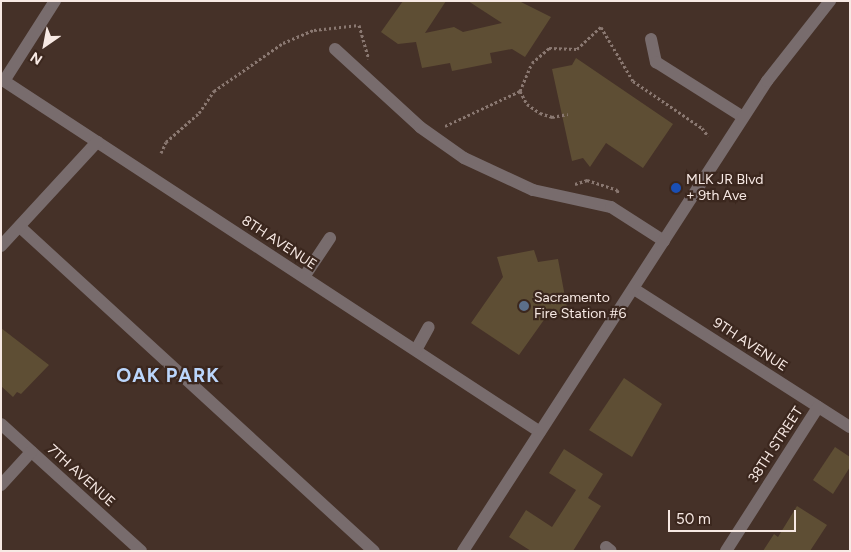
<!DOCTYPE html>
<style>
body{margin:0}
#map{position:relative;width:851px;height:552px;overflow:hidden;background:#453128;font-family:Figtree,sans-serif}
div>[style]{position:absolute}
.building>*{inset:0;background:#5e4e34}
.path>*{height:3px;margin-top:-1.5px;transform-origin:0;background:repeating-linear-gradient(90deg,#8a7871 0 2.5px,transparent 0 5px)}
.minor>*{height:12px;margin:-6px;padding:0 6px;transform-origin:6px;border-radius:6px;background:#786c6d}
.dots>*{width:14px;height:14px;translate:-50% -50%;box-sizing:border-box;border:2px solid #3b271e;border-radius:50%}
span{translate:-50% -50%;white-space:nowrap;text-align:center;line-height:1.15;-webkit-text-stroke:4.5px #3b271e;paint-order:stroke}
.poi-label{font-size:14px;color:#f7e9e4}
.left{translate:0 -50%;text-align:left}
.street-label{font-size:14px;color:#f7e9e4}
.district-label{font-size:19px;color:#bbd6fc;font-weight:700;letter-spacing:1px}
.frame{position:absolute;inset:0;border:2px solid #f7e9e4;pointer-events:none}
.north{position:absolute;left:20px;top:20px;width:50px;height:50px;-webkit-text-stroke:4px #3b271e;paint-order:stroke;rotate:213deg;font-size:14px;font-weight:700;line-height:20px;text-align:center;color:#f7e9e4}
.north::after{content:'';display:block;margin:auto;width:18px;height:22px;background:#f7e9e4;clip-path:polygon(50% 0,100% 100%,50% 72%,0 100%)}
.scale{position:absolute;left:668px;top:510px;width:128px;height:22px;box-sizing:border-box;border:2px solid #f7e9e4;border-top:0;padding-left:6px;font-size:15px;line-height:18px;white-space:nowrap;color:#f7e9e4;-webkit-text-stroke:4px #3b271e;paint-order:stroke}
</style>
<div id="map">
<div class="building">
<i style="clip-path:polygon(403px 1px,446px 1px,425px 33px,454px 27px,463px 32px,502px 23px,468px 1px,519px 1px,551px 17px,525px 57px,512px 49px,490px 53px,492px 63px,452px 71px,450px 63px,422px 68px,416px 42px,398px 44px,381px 32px)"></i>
<i style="clip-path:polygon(576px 58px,673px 124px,643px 168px,606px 143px,590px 167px,583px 158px,572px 161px,552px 69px,572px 65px)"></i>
<i style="clip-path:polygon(534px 250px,538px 262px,558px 259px,568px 313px,546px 317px,519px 355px,471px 323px,503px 277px,497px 257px)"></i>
<i style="clip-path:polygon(1px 328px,49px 365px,21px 394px,17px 392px,13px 397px,1px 386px)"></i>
<i style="clip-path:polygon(624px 378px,662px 404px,632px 457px,589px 430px)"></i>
<i style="clip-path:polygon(835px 447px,850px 457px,850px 467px,833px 494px,813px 480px)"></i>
<i style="clip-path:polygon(564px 449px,603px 474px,588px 498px,601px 506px,573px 551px,531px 551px,509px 537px,526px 510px,552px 527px,576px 490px,549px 473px)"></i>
<i style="clip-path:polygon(797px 506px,827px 525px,810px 551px,763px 551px,774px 534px,778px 537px)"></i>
</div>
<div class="path">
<i style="left:520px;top:91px;width:15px;rotate:62deg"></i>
<i style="left:527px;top:104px;width:16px;rotate:35deg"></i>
<i style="left:540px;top:113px;width:13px;rotate:18deg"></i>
<i style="left:552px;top:117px;width:16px;rotate:-11deg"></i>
<i style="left:445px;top:126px;width:83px;rotate:-25deg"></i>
<i style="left:520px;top:91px;width:30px;rotate:-67deg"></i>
<i style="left:532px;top:63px;width:23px;rotate:-41deg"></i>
<i style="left:549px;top:48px;width:28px;rotate:2deg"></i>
<i style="left:577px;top:49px;width:33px;rotate:-43deg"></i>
<i style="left:601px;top:27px;width:63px;rotate:59.3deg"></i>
<i style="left:633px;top:81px;width:83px;rotate:34.3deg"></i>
<i style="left:702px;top:128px;width:10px;rotate:53deg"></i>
<i style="left:161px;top:153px;width:12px;rotate:-66deg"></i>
<i style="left:166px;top:142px;width:44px;rotate:-41.3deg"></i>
<i style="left:199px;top:113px;width:27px;rotate:-56deg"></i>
<i style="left:214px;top:91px;width:84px;rotate:-34.8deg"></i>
<i style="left:283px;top:43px;width:34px;rotate:-23deg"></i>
<i style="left:314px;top:30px;width:45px;rotate:-6.3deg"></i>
<i style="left:359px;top:25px;width:35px;rotate:74deg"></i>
<i style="left:575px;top:184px;width:13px;rotate:-18deg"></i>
<i style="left:587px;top:180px;width:32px;rotate:18deg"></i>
<i style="left:617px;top:190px;width:4px;rotate:63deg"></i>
</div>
<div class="minor">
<i style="left:651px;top:39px;width:24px;rotate:78deg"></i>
<i style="left:656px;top:62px;width:103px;rotate:32.3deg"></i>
<i style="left:335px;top:49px;width:115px;rotate:42.5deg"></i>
<i style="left:420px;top:127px;width:54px;rotate:35.2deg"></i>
<i style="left:464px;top:158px;width:76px;rotate:24.9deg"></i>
<i style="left:533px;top:190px;width:80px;rotate:12.3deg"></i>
<i style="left:611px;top:207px;width:63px;rotate:32.7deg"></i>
<i style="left:1px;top:79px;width:644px;rotate:33.22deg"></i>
<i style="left:4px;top:81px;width:95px;rotate:-57.5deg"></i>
<i style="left:20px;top:227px;width:480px;rotate:42.5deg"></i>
<i style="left:1px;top:246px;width:142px;rotate:-47.3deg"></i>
<i style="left:304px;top:277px;width:47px;rotate:-56.3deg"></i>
<i style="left:634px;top:289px;width:256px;rotate:32.6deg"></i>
<i style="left:416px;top:350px;width:26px;rotate:-61deg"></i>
<i style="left:1px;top:424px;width:189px;rotate:42.2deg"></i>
<i style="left:1px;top:485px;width:45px;rotate:-47.7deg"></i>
<i style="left:606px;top:547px;width:6px;rotate:39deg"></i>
<i style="left:463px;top:551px;width:560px;rotate:-57.1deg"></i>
<i style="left:767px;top:81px;width:102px;rotate:-51.8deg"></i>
<i style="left:726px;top:551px;width:171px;rotate:-57.4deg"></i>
</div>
<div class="dots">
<i style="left:676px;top:188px;background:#1a4fb4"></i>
<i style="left:524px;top:306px;background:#5c6f8a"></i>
</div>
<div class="poi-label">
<span class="left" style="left:686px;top:188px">MLK JR Blvd<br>+ 9th Ave</span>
<span class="left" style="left:534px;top:306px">Sacramento<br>Fire Station #6</span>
</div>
<div class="street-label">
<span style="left:279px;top:243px;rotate:33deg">8TH AVENUE</span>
<span style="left:750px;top:345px;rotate:33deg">9TH AVENUE</span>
<span style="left:776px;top:445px;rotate:-57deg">38TH STREET</span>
<span style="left:81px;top:476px;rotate:42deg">7TH AVENUE</span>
</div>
<div class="district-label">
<span style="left:168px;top:376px">OAK PARK</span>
</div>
<div class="frame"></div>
<div class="north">N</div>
<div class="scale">50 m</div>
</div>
